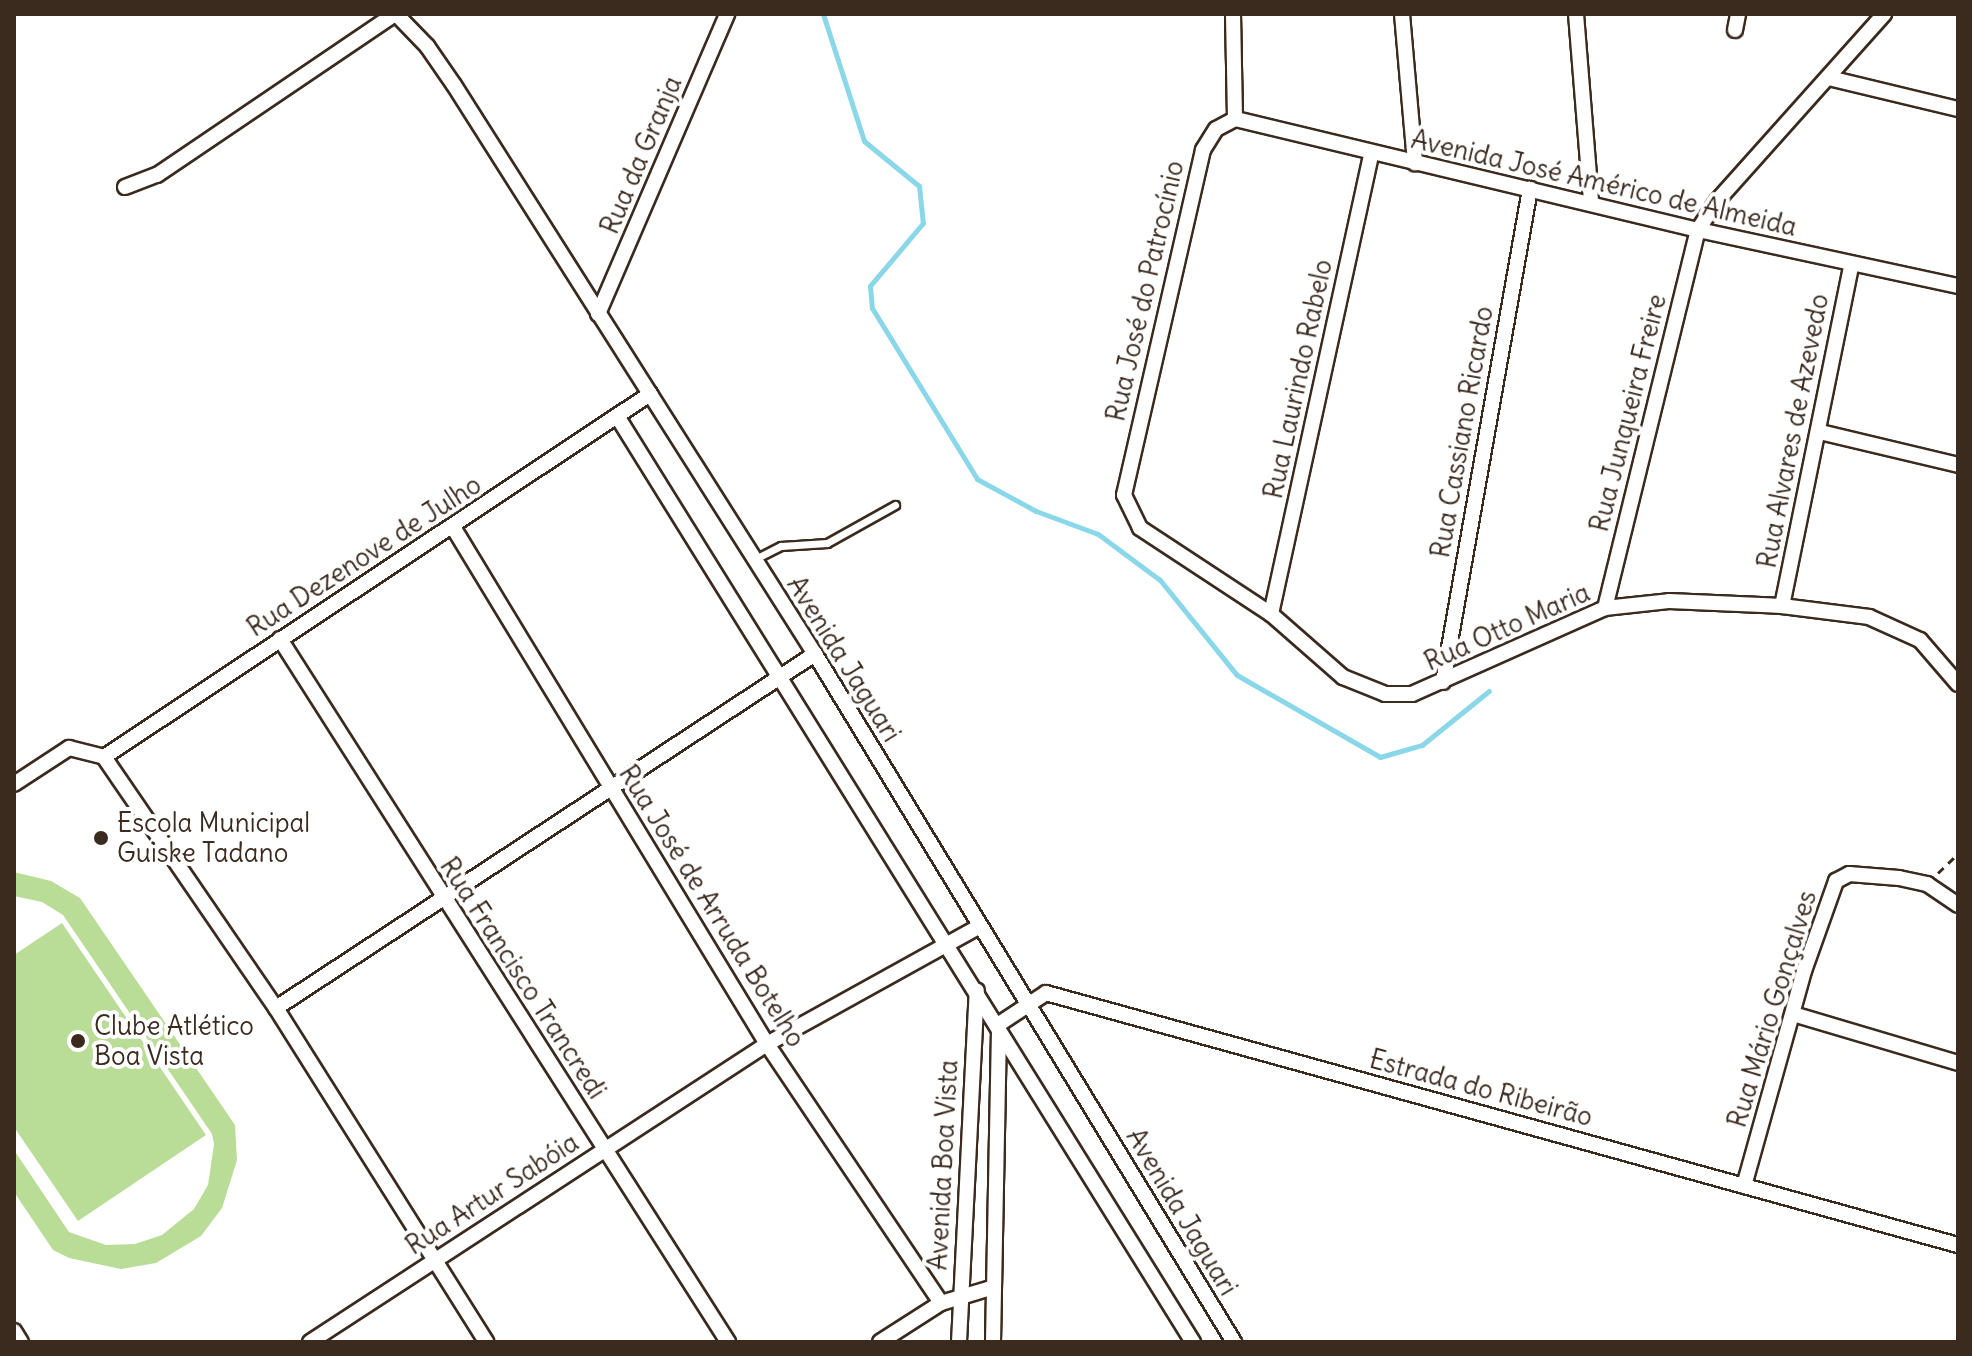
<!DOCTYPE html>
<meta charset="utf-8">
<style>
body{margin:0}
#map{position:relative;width:1972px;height:1356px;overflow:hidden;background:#fff;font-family:Delius,sans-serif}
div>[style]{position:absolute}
.green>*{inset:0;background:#b9dc97}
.stream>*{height:5px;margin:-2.5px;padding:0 2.5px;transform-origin:2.5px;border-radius:2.5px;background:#89d7e8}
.path>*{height:3px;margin-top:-1.5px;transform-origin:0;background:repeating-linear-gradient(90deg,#3b2a1e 0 8px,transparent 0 14px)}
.roads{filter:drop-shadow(2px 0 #3b2a1e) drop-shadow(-2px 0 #3b2a1e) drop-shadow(0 2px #3b2a1e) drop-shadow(0 -2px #3b2a1e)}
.lane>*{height:7px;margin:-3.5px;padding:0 3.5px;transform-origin:3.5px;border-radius:3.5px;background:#fff}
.street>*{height:14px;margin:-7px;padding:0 7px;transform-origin:7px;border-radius:7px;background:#fff}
.dots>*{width:22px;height:22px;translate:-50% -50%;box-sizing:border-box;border:4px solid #fff;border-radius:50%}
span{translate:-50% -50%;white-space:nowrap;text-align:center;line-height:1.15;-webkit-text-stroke:8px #fff;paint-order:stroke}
.street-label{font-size:26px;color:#3b2a1e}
.poi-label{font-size:26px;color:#3b2a1e}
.left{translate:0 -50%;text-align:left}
.frame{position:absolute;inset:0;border:16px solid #3b2a1e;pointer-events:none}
</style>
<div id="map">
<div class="green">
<i style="clip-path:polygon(14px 872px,51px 881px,80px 898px,235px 1125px,237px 1160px,222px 1208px,201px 1236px,156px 1263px,121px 1269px,69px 1258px,53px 1250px,14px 1192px,14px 1150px,69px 1232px,106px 1245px,135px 1244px,162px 1235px,194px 1209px,208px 1185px,214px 1144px,212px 1134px,63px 915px,42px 902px,14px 896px)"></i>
<i style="clip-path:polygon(62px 923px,206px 1135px,78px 1221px,14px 1127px,14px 955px)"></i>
</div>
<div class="stream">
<i style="left:823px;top:14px;width:133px;rotate:72.1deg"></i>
<i style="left:864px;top:141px;width:71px;rotate:39.3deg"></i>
<i style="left:919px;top:186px;width:37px;rotate:84deg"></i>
<i style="left:923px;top:223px;width:82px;rotate:130.1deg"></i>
<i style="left:870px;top:286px;width:22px;rotate:85deg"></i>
<i style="left:872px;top:308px;width:201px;rotate:58.4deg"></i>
<i style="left:977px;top:479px;width:67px;rotate:28.5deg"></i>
<i style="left:1036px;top:511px;width:66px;rotate:20.4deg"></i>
<i style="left:1098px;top:534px;width:77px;rotate:36.6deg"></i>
<i style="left:1160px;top:580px;width:122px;rotate:51deg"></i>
<i style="left:1237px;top:675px;width:165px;rotate:29.8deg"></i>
<i style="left:1380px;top:757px;width:44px;rotate:-15.9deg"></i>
<i style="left:1422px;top:745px;width:86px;rotate:-38.9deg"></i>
</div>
<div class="path">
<i style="left:1938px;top:873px;width:28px;rotate:-44deg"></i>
</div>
<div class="roads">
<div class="lane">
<i style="left:755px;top:559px;width:29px;rotate:-27deg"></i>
<i style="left:781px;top:546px;width:46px;rotate:-3.7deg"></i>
<i style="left:827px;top:543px;width:78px;rotate:-29.2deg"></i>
</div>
<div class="street">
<i style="left:396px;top:14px;width:45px;rotate:45.9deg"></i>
<i style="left:427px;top:46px;width:47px;rotate:55.3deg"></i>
<i style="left:454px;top:85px;width:674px;rotate:57.61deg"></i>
<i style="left:815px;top:654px;width:806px;rotate:58.66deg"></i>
<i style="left:1233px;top:14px;width:105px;rotate:88.9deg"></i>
<i style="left:1402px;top:14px;width:150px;rotate:85deg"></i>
<i style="left:1576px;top:14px;width:189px;rotate:85.4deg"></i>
<i style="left:1735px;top:30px;width:16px;rotate:-79deg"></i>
<i style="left:1829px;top:78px;width:133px;rotate:13.5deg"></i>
<i style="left:125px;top:187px;width:34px;rotate:-21deg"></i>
<i style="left:157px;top:175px;width:287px;rotate:-34.1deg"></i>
<i style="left:1958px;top:286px;width:266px;rotate:-167.8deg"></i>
<i style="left:1698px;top:230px;width:476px;rotate:-166.5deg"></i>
<i style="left:1235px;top:119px;width:21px;rotate:152deg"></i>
<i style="left:1216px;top:129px;width:25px;rotate:122deg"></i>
<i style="left:1203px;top:150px;width:354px;rotate:102.9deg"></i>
<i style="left:1124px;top:495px;width:37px;rotate:64deg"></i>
<i style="left:1140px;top:528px;width:157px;rotate:33.3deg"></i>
<i style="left:1271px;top:614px;width:96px;rotate:41.2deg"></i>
<i style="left:1343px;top:677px;width:45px;rotate:22deg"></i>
<i style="left:1385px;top:694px;width:27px"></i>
<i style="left:1412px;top:694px;width:211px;rotate:-24deg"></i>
<i style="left:1605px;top:608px;width:64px;rotate:-6.2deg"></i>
<i style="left:1669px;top:601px;width:113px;rotate:2.5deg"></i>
<i style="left:1782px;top:606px;width:88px;rotate:7.2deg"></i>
<i style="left:1869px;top:617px;width:56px;rotate:24.3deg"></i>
<i style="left:1920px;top:640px;width:58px;rotate:49.2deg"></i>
<i style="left:598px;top:314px;width:327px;rotate:-66.7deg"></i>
<i style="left:617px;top:416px;width:1091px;rotate:58.12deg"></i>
<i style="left:1820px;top:432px;width:142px;rotate:13.4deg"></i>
<i style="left:453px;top:527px;width:605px;rotate:58.73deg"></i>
<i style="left:767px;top:1044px;width:312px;rotate:56.1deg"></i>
<i style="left:1782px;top:606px;width:347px;rotate:-78.5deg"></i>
<i style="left:1605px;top:608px;width:389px;rotate:-76.2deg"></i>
<i style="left:1698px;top:230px;width:35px;rotate:-57deg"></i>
<i style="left:1717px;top:201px;width:251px;rotate:-48.2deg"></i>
<i style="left:1271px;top:614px;width:471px;rotate:-77.7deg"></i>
<i style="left:280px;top:639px;width:834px;rotate:57.49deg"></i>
<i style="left:1443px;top:682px;width:501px;rotate:-79.99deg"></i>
<i style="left:104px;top:757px;width:304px;rotate:55.6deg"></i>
<i style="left:276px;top:1008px;width:395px;rotate:57.8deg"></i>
<i style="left:104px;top:757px;width:656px;rotate:-33.62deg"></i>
<i style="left:14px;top:784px;width:66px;rotate:-33.2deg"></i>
<i style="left:69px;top:748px;width:36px;rotate:14deg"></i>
<i style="left:276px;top:1008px;width:645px;rotate:-33.3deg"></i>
<i style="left:1793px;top:1014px;width:172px;rotate:16.5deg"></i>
<i style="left:1744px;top:1186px;width:223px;rotate:-74.4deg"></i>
<i style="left:1804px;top:971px;width:96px;rotate:-70.4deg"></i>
<i style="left:1836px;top:881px;width:15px;rotate:-28deg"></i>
<i style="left:1849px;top:874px;width:50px;rotate:4.6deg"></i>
<i style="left:1899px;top:878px;width:29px;rotate:12deg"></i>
<i style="left:1927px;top:884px;width:37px;rotate:34deg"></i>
<i style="left:14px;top:1331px;width:13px;rotate:58deg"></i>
<i style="left:310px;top:1342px;width:546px;rotate:-33.11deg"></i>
<i style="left:767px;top:1044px;width:241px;rotate:-29deg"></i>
<i style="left:880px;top:1342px;width:72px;rotate:-32.6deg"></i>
<i style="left:941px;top:1303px;width:55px;rotate:-16.8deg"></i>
<i style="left:959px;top:1342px;width:352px;rotate:-87.1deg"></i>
<i style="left:993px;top:1342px;width:318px;rotate:-88.9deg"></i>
<i style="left:999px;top:1024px;width:56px;rotate:-33.4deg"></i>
<i style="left:1046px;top:993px;width:946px;rotate:15.45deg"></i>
</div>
</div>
<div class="dots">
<i style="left:101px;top:838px;background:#3b2a1e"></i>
<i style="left:78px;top:1041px;background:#3b2a1e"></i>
</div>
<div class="street-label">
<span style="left:641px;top:155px;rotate:-67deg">Rua da Granja</span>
<span style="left:1604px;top:183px;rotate:13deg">Avenida José Américo de Almeida</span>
<span style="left:1145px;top:291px;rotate:-77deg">Rua José do Patrocínio</span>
<span style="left:1298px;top:379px;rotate:-78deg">Rua Laurindo Rabelo</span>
<span style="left:1628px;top:413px;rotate:-76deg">Rua Junqueira Freire</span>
<span style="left:1793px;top:431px;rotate:-79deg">Rua Alvares de Azevedo</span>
<span style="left:1462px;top:432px;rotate:-80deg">Rua Cassiano Ricardo</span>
<span style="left:364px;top:556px;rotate:-33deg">Rua Dezenove de Julho</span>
<span style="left:1507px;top:627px;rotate:-24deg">Rua Otto Maria</span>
<span style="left:844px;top:659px;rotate:58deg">Avenida Jaguari</span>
<span style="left:712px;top:906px;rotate:58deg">Rua José de Arruda Botelho</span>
<span style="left:523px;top:978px;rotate:57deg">Rua Francisco Trancredi</span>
<span style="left:1772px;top:1009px;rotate:-73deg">Rua Mário Gonçalves</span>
<span style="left:1481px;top:1088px;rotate:15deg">Estrada do Ribeirão</span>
<span style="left:943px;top:1165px;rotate:-87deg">Avenida Boa Vista</span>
<span style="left:492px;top:1194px;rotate:-33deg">Rua Artur Sabóia</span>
<span style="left:1182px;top:1212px;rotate:59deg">Avenida Jaguari</span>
</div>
<div class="poi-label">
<span class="left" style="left:117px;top:838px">Escola Municipal<br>Guiske Tadano</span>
<span class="left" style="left:94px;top:1041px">Clube Atlético<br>Boa Vista</span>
</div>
<div class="frame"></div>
</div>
